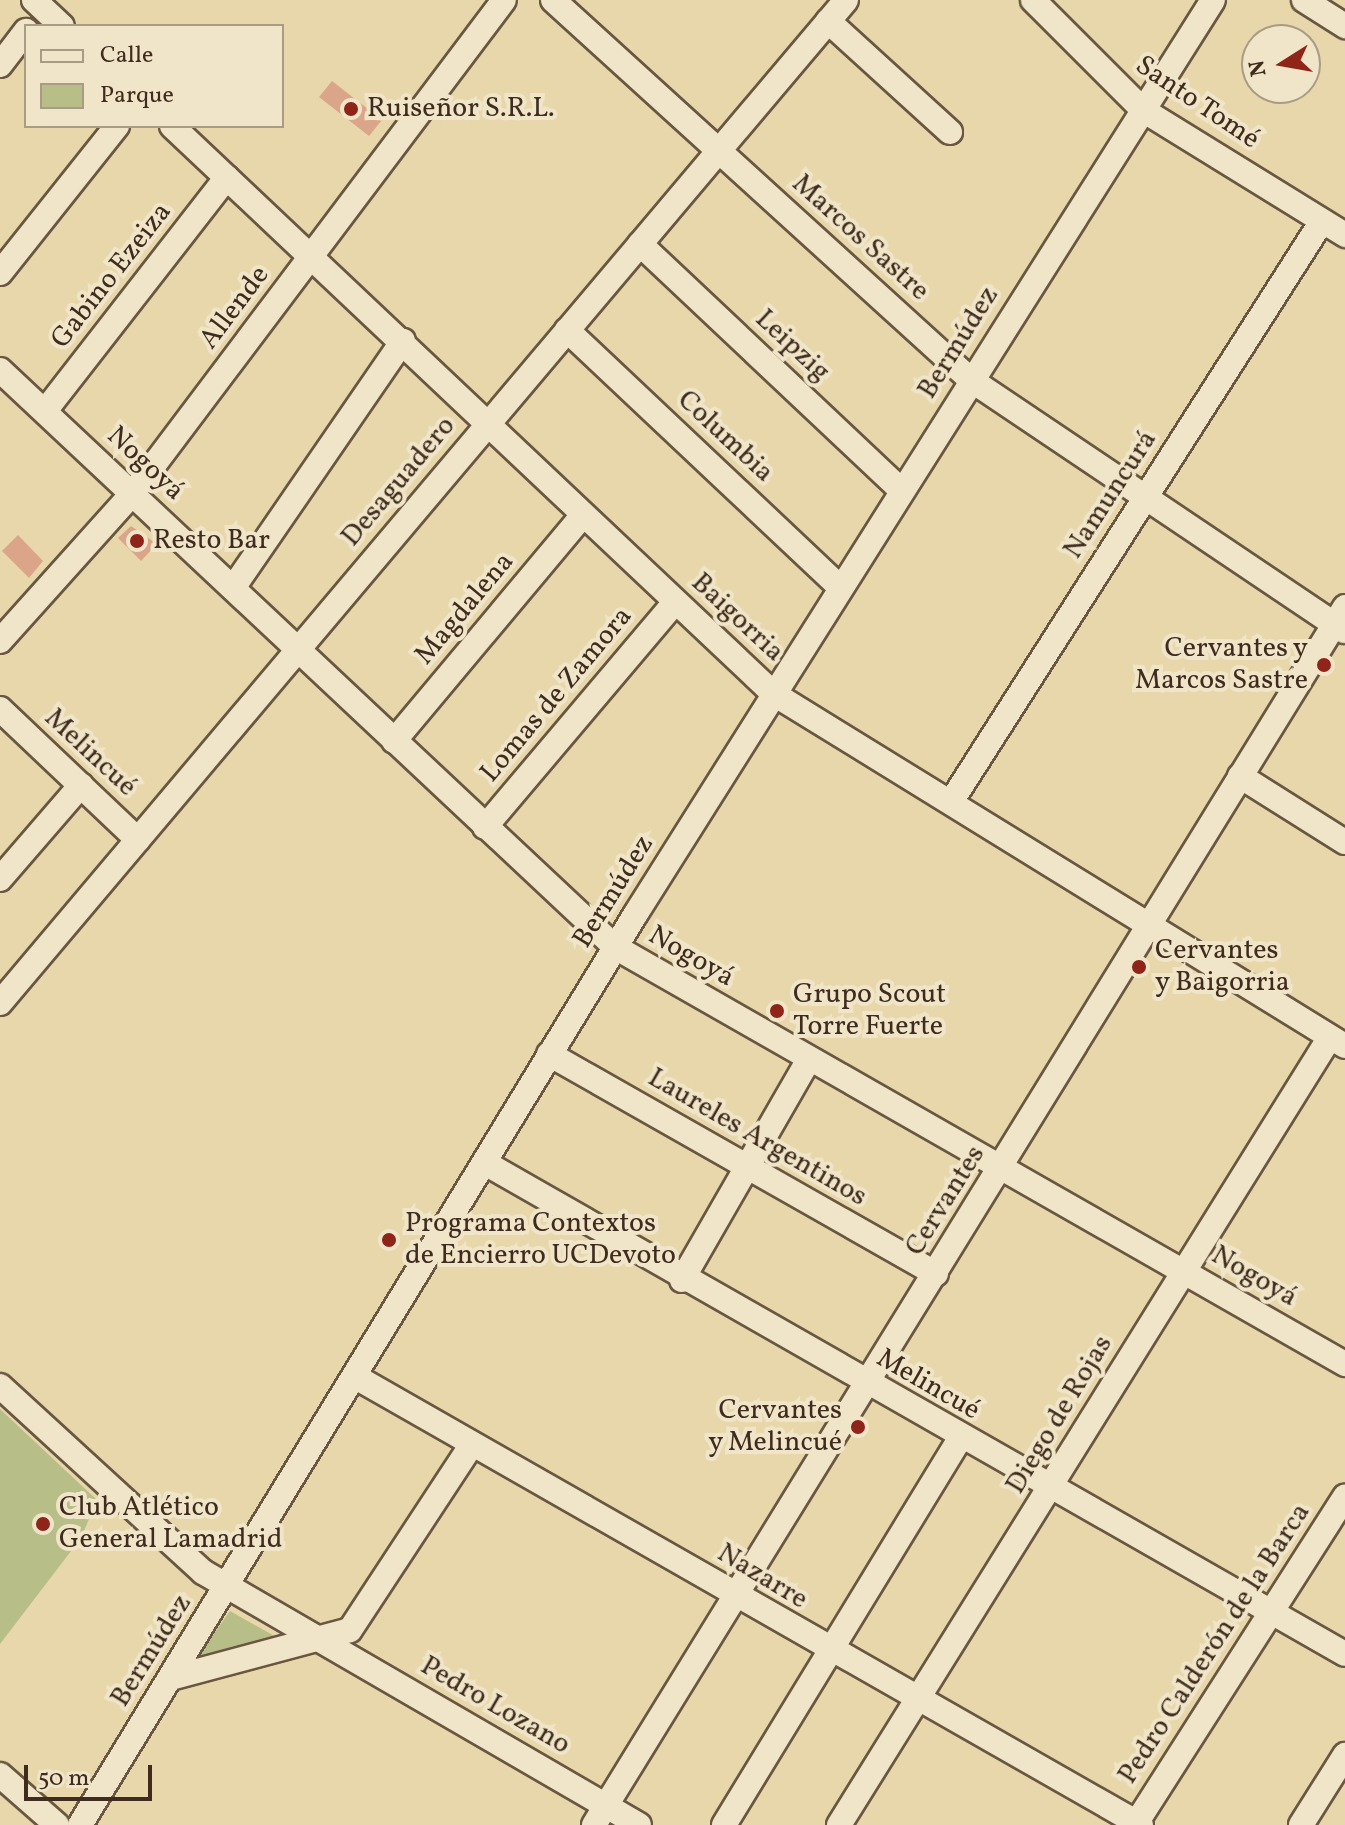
<!DOCTYPE html>
<meta charset="utf-8">
<style>
body{margin:0}
#map{position:relative;width:1345px;height:1825px;overflow:hidden;background:#e8d7aa;font-family:Vollkorn,serif}
div>[style]{position:absolute}
.green>*{inset:0;background:#b8be87}
.building>*{inset:0;background:#dba58a}
.roads{filter:drop-shadow(2px 0 #695741) drop-shadow(-2px 0 #695741) drop-shadow(0 2px #695741) drop-shadow(0 -2px #695741)}
.minor>*{height:24px;margin:-12px;padding:0 12px;transform-origin:12px;border-radius:12px;background:#f0e5c8}
.dots>*{width:22px;height:22px;translate:-50% -50%;box-sizing:border-box;border:4px solid #f0e5c8;border-radius:50%}
span{translate:-50% -50%;white-space:nowrap;text-align:center;line-height:1.15;-webkit-text-stroke:8px #f0e5c8;paint-order:stroke}
.street-label{font-size:28px;color:#3f2c1e}
.poi-label{font-size:28px;color:#3f2c1e}
.left{translate:0 -50%;text-align:left}
.right{translate:-100% -50%;text-align:right}
.legend{position:absolute;left:24px;top:24px;width:260px;height:104px;box-sizing:border-box;background:#f0e5c8;border:2px solid #a99b84;margin:0;padding:10px 14px;list-style:none;font-size:24px;color:#3f2c1e}
.legend li{display:flex;align-items:center;gap:16px;height:40px}
.legend b{width:40px;border:2px solid #a99b84}
.north{position:absolute;left:1241px;top:24px;width:80px;height:80px;box-sizing:border-box;background:#f0e5c8;border:2px solid #a99b84;border-radius:50%;rotate:259deg;font-size:22px;font-weight:700;line-height:32px;text-align:center;color:#3f2c1e}
.north::after{content:'';display:block;margin:auto;width:28px;height:36px;background:#8f2418;clip-path:polygon(50% 0,100% 100%,50% 72%,0 100%)}
.scale{position:absolute;left:24px;top:1765px;width:128px;height:36px;box-sizing:border-box;border:4px solid #3f2c1e;border-top:0;padding-left:10px;font-size:24px;line-height:28px;white-space:nowrap;color:#3f2c1e;-webkit-text-stroke:6px #f0e5c8;paint-order:stroke}
</style>
<div id="map">
<div class="green">
<i style="clip-path:polygon(0 1409px,97px 1500px,81px 1538px,0 1644px)"></i>
<i style="clip-path:polygon(230px 1611px,294px 1647px,192px 1664px)"></i>
</div>
<div class="building">
<i style="clip-path:polygon(332px 81px,382px 120px,369px 136px,319px 97px)"></i>
<i style="clip-path:polygon(131px 526px,157px 544px,141px 561px,118px 538px)"></i>
<i style="clip-path:polygon(18px 535px,43px 561px,29px 578px,2px 551px)"></i>
</div>
<div class="roads">
<div class="minor">
<i style="left:34px;top:0;width:38px;rotate:43deg"></i>
<i style="left:553px;top:0;width:565px;rotate:42.27deg"></i>
<i style="left:971px;top:380px;width:450px;rotate:33.9deg"></i>
<i style="left:1033px;top:0;width:156px;rotate:45deg"></i>
<i style="left:1143px;top:110px;width:238px;rotate:31.7deg"></i>
<i style="left:1304px;top:0;width:49px;rotate:32.4deg"></i>
<i style="left:828px;top:21px;width:165px;rotate:42.3deg"></i>
<i style="left:0;top:65px;width:43px;rotate:-52.6deg"></i>
<i style="left:172px;top:126px;width:828px;rotate:43.34deg"></i>
<i style="left:774px;top:694px;width:671px;rotate:31.65deg"></i>
<i style="left:640px;top:244px;width:360px;rotate:43.3deg"></i>
<i style="left:0;top:273px;width:188px;rotate:-51.5deg"></i>
<i style="left:567px;top:330px;width:376px;rotate:43.3deg"></i>
<i style="left:0;top:370px;width:843px;rotate:43.17deg"></i>
<i style="left:615px;top:947px;width:841px;rotate:29.74deg"></i>
<i style="left:45px;top:411px;width:296px;rotate:-52.1deg"></i>
<i style="left:233px;top:588px;width:300px;rotate:-55.5deg"></i>
<i style="left:0;top:641px;width:198px;rotate:-48.1deg"></i>
<i style="left:132px;top:494px;width:618px;rotate:-53.02deg"></i>
<i style="left:0;top:709px;width:190px;rotate:43.5deg"></i>
<i style="left:394px;top:741px;width:295px;rotate:-50.1deg"></i>
<i style="left:1240px;top:776px;width:124px;rotate:32.2deg"></i>
<i style="left:951px;top:802px;width:689px;rotate:-57.44deg"></i>
<i style="left:485px;top:827px;width:294px;rotate:-49.8deg"></i>
<i style="left:0;top:879px;width:124px;rotate:-49.2deg"></i>
<i style="left:0;top:1003px;width:1312px;rotate:-49.85deg"></i>
<i style="left:549px;top:1054px;width:445px;rotate:29.6deg"></i>
<i style="left:485px;top:1163px;width:990px;rotate:29.72deg"></i>
<i style="left:682px;top:1280px;width:255px;rotate:-60.1deg"></i>
<i style="left:354px;top:1376px;width:906px;rotate:29.71deg"></i>
<i style="left:0;top:1386px;width:275px;rotate:42.5deg"></i>
<i style="left:203px;top:1572px;width:504px;rotate:30.13deg"></i>
<i style="left:171px;top:1678px;width:185px;rotate:-15deg"></i>
<i style="left:350px;top:1630px;width:222px;rotate:-56.7deg"></i>
<i style="left:0;top:1775px;width:76px;rotate:41.3deg"></i>
<i style="left:80px;top:1825px;width:1066px;rotate:-58.62deg"></i>
<i style="left:635px;top:915px;width:1082px;rotate:-57.72deg"></i>
<i style="left:594px;top:1825px;width:1431px;rotate:-58.34deg"></i>
<i style="left:724px;top:1825px;width:452px;rotate:-58.6deg"></i>
<i style="left:839px;top:1825px;width:928px;rotate:-58.07deg"></i>
<i style="left:1135px;top:1825px;width:390px;rotate:-57.4deg"></i>
<i style="left:1301px;top:1825px;width:83px;rotate:-57.8deg"></i>
</div>
</div>
<div class="dots">
<i style="left:351px;top:109px;background:#8f2418"></i>
<i style="left:137px;top:541px;background:#8f2418"></i>
<i style="left:1324px;top:665px;background:#8f2418"></i>
<i style="left:1139px;top:967px;background:#8f2418"></i>
<i style="left:777px;top:1011px;background:#8f2418"></i>
<i style="left:389px;top:1240px;background:#8f2418"></i>
<i style="left:858px;top:1427px;background:#8f2418"></i>
<i style="left:43px;top:1524px;background:#8f2418"></i>
</div>
<div class="street-label">
<span style="left:1197px;top:103px;rotate:34deg">Santo Tomé</span>
<span style="left:860px;top:238px;rotate:42deg">Marcos Sastre</span>
<span style="left:112px;top:276px;rotate:-52deg">Gabino Ezeiza</span>
<span style="left:235px;top:308px;rotate:-53deg">Allende</span>
<span style="left:959px;top:343px;rotate:-58deg">Bermúdez</span>
<span style="left:792px;top:346px;rotate:43deg">Leipzig</span>
<span style="left:725px;top:437px;rotate:43deg">Columbia</span>
<span style="left:145px;top:464px;rotate:43deg">Nogoyá</span>
<span style="left:399px;top:482px;rotate:-50deg">Desaguadero</span>
<span style="left:1111px;top:495px;rotate:-57deg">Namuncurá</span>
<span style="left:465px;top:609px;rotate:-50deg">Magdalena</span>
<span style="left:737px;top:618px;rotate:43deg">Baigorria</span>
<span style="left:557px;top:695px;rotate:-50deg">Lomas de Zamora</span>
<span style="left:90px;top:753px;rotate:43deg">Melincué</span>
<span style="left:614px;top:892px;rotate:-58deg">Bermúdez</span>
<span style="left:691px;top:957px;rotate:30deg">Nogoyá</span>
<span style="left:757px;top:1138px;rotate:30deg">Laureles Argentinos</span>
<span style="left:946px;top:1201px;rotate:-58deg">Cervantes</span>
<span style="left:1254px;top:1277px;rotate:30deg">Nogoyá</span>
<span style="left:928px;top:1385px;rotate:30deg">Melincué</span>
<span style="left:1060px;top:1415px;rotate:-59deg">Diego de Rojas</span>
<span style="left:762px;top:1577px;rotate:31deg">Nazarre</span>
<span style="left:1215px;top:1644px;rotate:-57deg">Pedro Calderón de la Barca</span>
<span style="left:152px;top:1651px;rotate:-58deg">Bermúdez</span>
<span style="left:495px;top:1706px;rotate:30deg">Pedro Lozano</span>
</div>
<div class="poi-label">
<span class="left" style="left:367px;top:109px">Ruiseñor S.R.L.</span>
<span class="left" style="left:153px;top:541px">Resto Bar</span>
<span class="right" style="left:1308px;top:665px">Cervantes y<br>Marcos Sastre</span>
<span class="left" style="left:1155px;top:967px">Cervantes<br>y Baigorria</span>
<span class="left" style="left:793px;top:1011px">Grupo Scout<br>Torre Fuerte</span>
<span class="left" style="left:405px;top:1240px">Programa Contextos<br>de Encierro UCDevoto</span>
<span class="right" style="left:842px;top:1427px">Cervantes<br>y Melincué</span>
<span class="left" style="left:59px;top:1524px">Club Atlético<br>General Lamadrid</span>
</div>
<ul class="legend">
<li><b style="height:10px;background:#f0e5c8"></b>Calle</li>
<li><b style="height:22px;background:#b8be87"></b>Parque</li>
</ul>
<div class="north">N</div>
<div class="scale">50 m</div>
</div>
